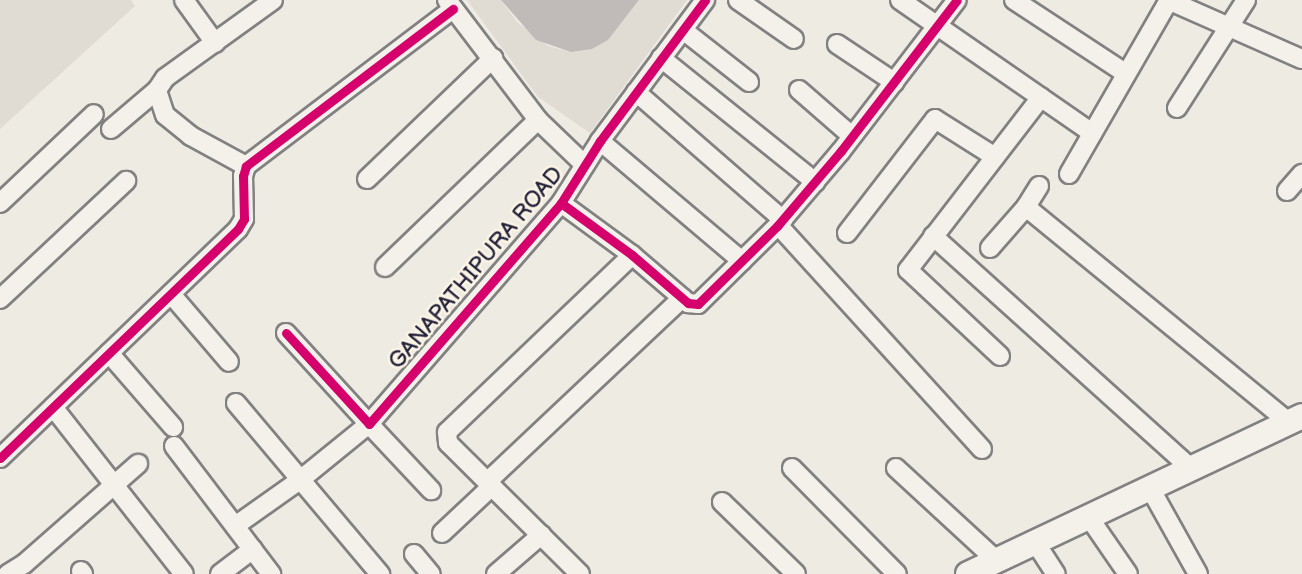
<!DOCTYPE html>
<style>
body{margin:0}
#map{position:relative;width:1302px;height:574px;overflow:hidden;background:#eeebe3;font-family:"Balsamiq Sans",sans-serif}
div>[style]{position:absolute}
.green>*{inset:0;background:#e0dcd3}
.water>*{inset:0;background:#c0bbb8}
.roads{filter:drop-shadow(2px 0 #828182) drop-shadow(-2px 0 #828182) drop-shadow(0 2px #828182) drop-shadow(0 -2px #828182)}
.street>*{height:18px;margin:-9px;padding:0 9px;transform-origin:9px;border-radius:9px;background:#f4f1eb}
.secondary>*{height:24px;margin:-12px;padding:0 12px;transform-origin:12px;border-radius:12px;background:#f4f1eb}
.cycleway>*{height:9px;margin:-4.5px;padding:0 4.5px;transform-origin:4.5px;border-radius:4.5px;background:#d6006c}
span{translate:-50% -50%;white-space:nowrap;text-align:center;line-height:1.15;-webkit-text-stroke:5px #fcf5e5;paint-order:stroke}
.street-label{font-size:23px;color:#22223b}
</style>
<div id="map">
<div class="green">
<i style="clip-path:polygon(0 0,131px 0,135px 6px,0 129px)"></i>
<i style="clip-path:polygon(467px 0,501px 0,517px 22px,548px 46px,571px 52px,592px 49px,608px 40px,639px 0,687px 0,590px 133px,538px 97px)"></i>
</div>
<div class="water">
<i style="clip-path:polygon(501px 0,639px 0,608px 40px,592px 49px,571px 52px,536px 40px)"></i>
</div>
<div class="roads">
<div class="street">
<i style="left:184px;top:0;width:53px;rotate:54.2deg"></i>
<i style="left:447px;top:0;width:151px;rotate:52.8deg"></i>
<i style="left:538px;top:120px;width:65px;rotate:43.8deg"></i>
<i style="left:738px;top:0;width:68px;rotate:34.9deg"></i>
<i style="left:900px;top:0;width:234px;rotate:34.7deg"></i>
<i style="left:1014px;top:0;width:133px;rotate:33.3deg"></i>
<i style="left:1168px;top:0;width:146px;rotate:23.8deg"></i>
<i style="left:683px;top:30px;width:84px;rotate:38.2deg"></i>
<i style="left:837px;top:44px;width:69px;rotate:33.7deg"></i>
<i style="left:661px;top:58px;width:198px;rotate:38.8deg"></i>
<i style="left:799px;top:90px;width:70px;rotate:41deg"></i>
<i style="left:636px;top:92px;width:195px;rotate:41deg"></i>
<i style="left:1177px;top:108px;width:128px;rotate:-57.4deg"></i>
<i style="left:111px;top:129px;width:60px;rotate:-40.3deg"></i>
<i style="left:600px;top:141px;width:186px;rotate:40.2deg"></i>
<i style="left:246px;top:166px;width:63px;rotate:-151.4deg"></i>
<i style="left:191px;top:136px;width:33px;rotate:-141deg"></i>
<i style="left:165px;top:115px;width:26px;rotate:-108deg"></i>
<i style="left:157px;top:90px;width:14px;rotate:-56deg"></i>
<i style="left:165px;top:78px;width:133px;rotate:-35.8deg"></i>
<i style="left:1069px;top:174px;width:201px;rotate:-60.1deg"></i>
<i style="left:367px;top:179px;width:175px;rotate:-43.8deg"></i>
<i style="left:1039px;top:186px;width:25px;rotate:122deg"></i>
<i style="left:1026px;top:207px;width:340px;rotate:39.3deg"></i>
<i style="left:1287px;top:191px;width:23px;rotate:-49deg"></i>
<i style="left:0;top:203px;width:129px;rotate:-43.4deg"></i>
<i style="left:561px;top:203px;width:88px;rotate:36.2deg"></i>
<i style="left:632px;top:255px;width:74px;rotate:40.6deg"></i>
<i style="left:688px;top:303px;width:10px;rotate:6deg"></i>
<i style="left:698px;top:304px;width:112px;rotate:-44.6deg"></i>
<i style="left:778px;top:225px;width:97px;rotate:-49.6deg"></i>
<i style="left:841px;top:151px;width:190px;rotate:-52.5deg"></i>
<i style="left:778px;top:225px;width:303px;rotate:47.7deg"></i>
<i style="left:847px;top:233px;width:144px;rotate:-52.3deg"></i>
<i style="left:935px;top:119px;width:71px;rotate:32.3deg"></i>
<i style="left:933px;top:236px;width:347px;rotate:42deg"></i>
<i style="left:990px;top:248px;width:55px;rotate:-48.7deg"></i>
<i style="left:385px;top:267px;width:212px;rotate:-43.9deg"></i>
<i style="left:171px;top:294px;width:89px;rotate:49.5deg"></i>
<i style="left:0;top:299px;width:173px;rotate:-43.1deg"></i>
<i style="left:286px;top:333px;width:123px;rotate:47.6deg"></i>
<i style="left:369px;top:424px;width:293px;rotate:-49deg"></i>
<i style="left:561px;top:203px;width:73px;rotate:-57.8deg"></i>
<i style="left:600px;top:141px;width:176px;rotate:-53.3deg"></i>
<i style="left:109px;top:353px;width:98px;rotate:49.1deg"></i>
<i style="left:1000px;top:356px;width:126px;rotate:-136.9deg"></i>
<i style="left:908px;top:270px;width:218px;rotate:-52.4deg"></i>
<i style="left:236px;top:403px;width:224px;rotate:49.9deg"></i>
<i style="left:53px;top:407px;width:212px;rotate:51.9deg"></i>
<i style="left:174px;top:446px;width:161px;rotate:52.8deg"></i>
<i style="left:0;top:458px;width:330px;rotate:-43.9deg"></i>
<i style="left:238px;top:229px;width:12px;rotate:-59deg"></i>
<i style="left:244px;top:219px;width:43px;rotate:-91.3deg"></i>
<i style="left:243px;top:176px;width:10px;rotate:-73deg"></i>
<i style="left:246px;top:166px;width:260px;rotate:-37.2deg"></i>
<i style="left:792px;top:468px;width:149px;rotate:45.3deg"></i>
<i style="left:896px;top:468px;width:136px;rotate:42.6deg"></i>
<i style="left:488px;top:481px;width:267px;rotate:-43.3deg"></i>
<i style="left:1150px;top:488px;width:98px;rotate:60.8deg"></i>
<i style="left:722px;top:502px;width:103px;rotate:44.2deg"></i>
<i style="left:1088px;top:516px;width:70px;rotate:55.4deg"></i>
<i style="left:235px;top:526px;width:80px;rotate:-35.3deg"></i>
<i style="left:300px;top:480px;width:89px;rotate:-39.1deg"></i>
<i style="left:369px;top:424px;width:91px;rotate:46.8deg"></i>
<i style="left:442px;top:533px;width:69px;rotate:-43.2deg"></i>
<i style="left:1035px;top:542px;width:38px;rotate:57deg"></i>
<i style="left:414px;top:554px;width:26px;rotate:50deg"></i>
<i style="left:81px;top:571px;width:4px;rotate:56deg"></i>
<i style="left:8px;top:574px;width:19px;rotate:-32deg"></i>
<i style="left:24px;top:564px;width:152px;rotate:-41.3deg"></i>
<i style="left:220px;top:574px;width:41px;rotate:-37.1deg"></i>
<i style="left:496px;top:574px;width:60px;rotate:-40.9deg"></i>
<i style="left:580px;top:574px;width:186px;rotate:-135.2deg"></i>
<i style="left:448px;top:443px;width:11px;rotate:-95deg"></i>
<i style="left:447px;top:432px;width:256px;rotate:-43.7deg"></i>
</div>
<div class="secondary">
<i style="left:968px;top:574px;width:369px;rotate:-25.3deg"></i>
</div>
</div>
<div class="cycleway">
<i style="left:561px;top:203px;width:88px;rotate:36.2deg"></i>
<i style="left:632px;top:255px;width:74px;rotate:40.6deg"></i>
<i style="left:688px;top:303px;width:10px;rotate:6deg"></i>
<i style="left:698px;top:304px;width:112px;rotate:-44.6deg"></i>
<i style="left:778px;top:225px;width:97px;rotate:-49.6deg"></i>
<i style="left:841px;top:151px;width:190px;rotate:-52.5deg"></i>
<i style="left:286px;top:333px;width:123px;rotate:47.6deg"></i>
<i style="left:369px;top:424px;width:293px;rotate:-49deg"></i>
<i style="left:561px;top:203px;width:73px;rotate:-57.8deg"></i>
<i style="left:600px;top:141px;width:176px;rotate:-53.3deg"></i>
<i style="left:0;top:458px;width:330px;rotate:-43.9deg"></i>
<i style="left:238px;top:229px;width:12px;rotate:-59deg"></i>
<i style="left:244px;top:219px;width:43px;rotate:-91.3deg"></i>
<i style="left:243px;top:176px;width:10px;rotate:-73deg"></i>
<i style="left:246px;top:166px;width:260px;rotate:-37.2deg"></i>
</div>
<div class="street-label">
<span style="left:476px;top:268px;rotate:-50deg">GANAPATHIPURA ROAD</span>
</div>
</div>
